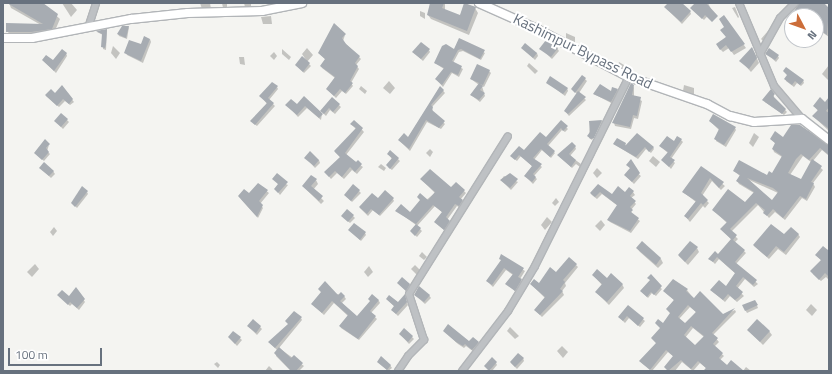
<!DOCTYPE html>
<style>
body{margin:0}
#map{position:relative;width:832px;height:374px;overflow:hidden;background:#f4f4f1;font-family:"Titillium Web",sans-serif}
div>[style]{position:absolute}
.shadow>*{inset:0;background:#0003}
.building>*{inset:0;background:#a7acb2}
.roads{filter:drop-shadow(1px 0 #b2b5b8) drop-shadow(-1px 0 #b2b5b8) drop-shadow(0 1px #b2b5b8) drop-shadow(0 -1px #b2b5b8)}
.minor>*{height:6px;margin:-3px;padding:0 3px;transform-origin:3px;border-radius:3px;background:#bec1c4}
.major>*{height:8px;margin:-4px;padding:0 4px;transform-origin:4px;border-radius:4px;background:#fff}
span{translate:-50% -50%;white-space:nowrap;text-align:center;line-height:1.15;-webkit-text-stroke:4px #fff;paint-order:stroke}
.street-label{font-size:15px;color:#67717e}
.frame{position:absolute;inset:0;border:4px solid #67717e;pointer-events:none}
.north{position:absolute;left:784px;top:8px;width:40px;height:40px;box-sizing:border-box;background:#fff;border:1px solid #c2c6cb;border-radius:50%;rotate:131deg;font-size:11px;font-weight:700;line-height:16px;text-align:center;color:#67717e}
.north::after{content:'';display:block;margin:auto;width:14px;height:18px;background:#cc6d39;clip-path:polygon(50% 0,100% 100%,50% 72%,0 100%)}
.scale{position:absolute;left:8px;top:348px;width:94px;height:18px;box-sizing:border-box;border:2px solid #67717e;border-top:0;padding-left:5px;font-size:12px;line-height:14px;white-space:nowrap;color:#67717e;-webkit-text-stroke:3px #fff;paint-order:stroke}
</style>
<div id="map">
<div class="shadow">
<i style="clip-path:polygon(9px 3px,42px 3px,60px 19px,54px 33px,9px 37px,7px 24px,41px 25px,11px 8px)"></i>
<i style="clip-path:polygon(62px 3px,71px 3px,77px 10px,71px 17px)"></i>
<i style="clip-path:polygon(200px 3px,210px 3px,211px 9px,202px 9px)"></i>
<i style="clip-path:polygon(222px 3px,227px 3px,227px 8px,223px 8px)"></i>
<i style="clip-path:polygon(244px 3px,251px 3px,251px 8px,245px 7px)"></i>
<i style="clip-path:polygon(434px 3px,445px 3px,445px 10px,460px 16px,465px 3px,475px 8px,478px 13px,469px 35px,431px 19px,428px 15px)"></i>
<i style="clip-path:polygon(670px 3px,681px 3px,690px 11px,691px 14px,682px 24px,667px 9px)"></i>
<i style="clip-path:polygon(696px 3px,708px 3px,712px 11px,704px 20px,693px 10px)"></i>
<i style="clip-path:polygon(798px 3px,811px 3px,829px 15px,829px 37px,816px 28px,816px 16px,793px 16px)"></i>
<i style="clip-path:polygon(735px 7px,739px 17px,738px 18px,732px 8px)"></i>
<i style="clip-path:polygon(420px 11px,425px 13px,425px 19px,420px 16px)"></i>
<i style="clip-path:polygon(271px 16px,272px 24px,263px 24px,261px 17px)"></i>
<i style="clip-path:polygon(724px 17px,746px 48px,734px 55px,729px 48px,723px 52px,719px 48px,726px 37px)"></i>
<i style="clip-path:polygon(129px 27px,127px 39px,119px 36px,118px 34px)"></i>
<i style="clip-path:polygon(107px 30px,106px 50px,103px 49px,103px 35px,97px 32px)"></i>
<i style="clip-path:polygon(768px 31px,769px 33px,764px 42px,761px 39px)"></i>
<i style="clip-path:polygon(566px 33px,575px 37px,575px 44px,566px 39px)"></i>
<i style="clip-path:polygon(345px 35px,343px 41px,361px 59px,356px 65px,359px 69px,351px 83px,353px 86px,346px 94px,342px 91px,336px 98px,327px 89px,335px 78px,322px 68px,321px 66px,326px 60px,319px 53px)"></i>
<i style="clip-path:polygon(150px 39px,151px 42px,143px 63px,127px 55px,126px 52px)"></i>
<i style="clip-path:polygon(460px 39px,485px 53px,481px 60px,463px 51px,459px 52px,453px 63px,463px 69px,459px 77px,452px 73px,443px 87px,436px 79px,444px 69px,435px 63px,454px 50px)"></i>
<i style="clip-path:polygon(113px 46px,120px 53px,116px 59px,111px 53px)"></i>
<i style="clip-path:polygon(307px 48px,313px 55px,307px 62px,311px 66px,304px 73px,296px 65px,306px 60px,302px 54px)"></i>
<i style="clip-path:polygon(522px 48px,537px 53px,538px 56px,535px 60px)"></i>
<i style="clip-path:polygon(557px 48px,559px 51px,552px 59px,541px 49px)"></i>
<i style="clip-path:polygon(282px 49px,291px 57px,289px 60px,282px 54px)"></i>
<i style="clip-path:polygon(429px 50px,430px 52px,423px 61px,413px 52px)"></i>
<i style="clip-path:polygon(274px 52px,277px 56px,274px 60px,270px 56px)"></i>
<i style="clip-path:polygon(754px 52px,759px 63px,751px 72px,741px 61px)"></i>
<i style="clip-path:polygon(66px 53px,67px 56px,56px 73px,43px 60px,53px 62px)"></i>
<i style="clip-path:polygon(767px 54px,778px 56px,779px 58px,776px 62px)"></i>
<i style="clip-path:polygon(239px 57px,244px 57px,245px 65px,240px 64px)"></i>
<i style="clip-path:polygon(619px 62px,624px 65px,623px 68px,618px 65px)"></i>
<i style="clip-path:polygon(529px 63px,538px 71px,535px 74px,527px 66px)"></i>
<i style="clip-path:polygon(829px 65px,829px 81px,822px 74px)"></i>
<i style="clip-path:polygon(489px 71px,491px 73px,484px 87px,482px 86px,485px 96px,480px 102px,471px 95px,479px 85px,471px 79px)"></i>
<i style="clip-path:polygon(784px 71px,803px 80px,804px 83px,801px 86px,797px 83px,794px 87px,786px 81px,788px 76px)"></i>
<i style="clip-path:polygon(582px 76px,587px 81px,579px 93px,586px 100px,569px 116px,565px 111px,577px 94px,572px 89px)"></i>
<i style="clip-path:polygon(389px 81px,395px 88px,390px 94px,383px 88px)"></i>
<i style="clip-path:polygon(548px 83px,567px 88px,568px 91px,565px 96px)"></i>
<i style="clip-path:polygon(684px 85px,694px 88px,694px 95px,683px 91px)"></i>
<i style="clip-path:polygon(361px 86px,367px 91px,365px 94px,359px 89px)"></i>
<i style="clip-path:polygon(634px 86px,634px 97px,642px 101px,638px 119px,634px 118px,631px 129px,615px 126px,614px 123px)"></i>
<i style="clip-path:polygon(62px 87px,74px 102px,70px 105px,65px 101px,59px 107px,46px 96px,55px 94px)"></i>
<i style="clip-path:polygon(277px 87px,278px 89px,269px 100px,275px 106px,257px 126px,253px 123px,267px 104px,261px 96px)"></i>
<i style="clip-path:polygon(440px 87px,445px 93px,432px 107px,433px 112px,445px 124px,441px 129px,427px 122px,410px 151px,399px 140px,408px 138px)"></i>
<i style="clip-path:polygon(618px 90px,613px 104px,594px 94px,612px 92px)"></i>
<i style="clip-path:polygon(774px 94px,774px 98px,787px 112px,784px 115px,765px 102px)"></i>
<i style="clip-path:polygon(304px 97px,322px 114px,321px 120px,307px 108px,298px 117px,287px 105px,297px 105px)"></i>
<i style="clip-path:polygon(332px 98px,341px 107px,335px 114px,330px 110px,326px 116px,323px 113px)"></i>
<i style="clip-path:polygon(829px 98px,829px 131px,814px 117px,818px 111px,814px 106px,825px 103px)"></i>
<i style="clip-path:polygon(61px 114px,69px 122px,63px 129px,57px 123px)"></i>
<i style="clip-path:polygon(354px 121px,364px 132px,346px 155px,363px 167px,357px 174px,352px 170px,344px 179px,337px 173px,331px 179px,325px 172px,341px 158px,335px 152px,356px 129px,351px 124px)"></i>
<i style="clip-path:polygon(602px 121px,602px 122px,592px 140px,589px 138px,590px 122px)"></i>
<i style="clip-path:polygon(710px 121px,735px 128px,736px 130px,726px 147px,716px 141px,719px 130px)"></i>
<i style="clip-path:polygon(561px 122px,568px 129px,565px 132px,562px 130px,548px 146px,555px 153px,551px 158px,542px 150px,534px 160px,542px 167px,534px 176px,537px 179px,533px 184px,525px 176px,533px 167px,521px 156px,517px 161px,513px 158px,546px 139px)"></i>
<i style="clip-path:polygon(754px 133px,759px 137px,753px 147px,749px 143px)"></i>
<i style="clip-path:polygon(evenodd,771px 139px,784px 139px,829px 147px,829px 156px,822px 150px,813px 161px,823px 170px,813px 183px,815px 187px,807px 201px,802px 198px,785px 220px,775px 212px,769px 218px,758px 205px,731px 232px,738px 239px,735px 242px,746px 253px,736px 264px,758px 284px,754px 287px,745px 279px,737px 289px,744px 296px,737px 302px,730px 296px,725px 302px,711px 290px,726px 287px,736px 274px,719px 259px,715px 264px,710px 259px,718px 256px,732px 240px,721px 229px,727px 223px,713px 210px,745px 204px,754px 193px,739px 184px,737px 181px,740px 176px,734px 171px,767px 176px,773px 175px,782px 157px,774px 152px,773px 149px,776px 144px,771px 139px,803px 156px,811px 162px,801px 181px,790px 175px,803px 156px,771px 139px,749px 180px,778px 193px,772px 202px,749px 180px)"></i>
<i style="clip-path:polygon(681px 140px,683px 142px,671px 159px,675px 163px,671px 169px,663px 160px,668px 153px,661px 147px)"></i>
<i style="clip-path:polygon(614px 144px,653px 147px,654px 149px,651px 153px,646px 149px,638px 159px)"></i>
<i style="clip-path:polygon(49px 145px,47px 151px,50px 154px,44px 161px,37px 155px)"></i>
<i style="clip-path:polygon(575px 146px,576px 149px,570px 156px,581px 164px,580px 167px,576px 164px,572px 168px,560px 157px)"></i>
<i style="clip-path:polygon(430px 149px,433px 152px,430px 157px,426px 153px)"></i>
<i style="clip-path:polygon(390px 151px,400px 161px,392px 170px,388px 167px,392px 159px,388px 154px)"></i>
<i style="clip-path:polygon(653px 156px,660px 162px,656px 167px,649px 161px)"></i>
<i style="clip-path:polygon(306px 158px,319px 160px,320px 163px,315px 168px)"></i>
<i style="clip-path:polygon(381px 164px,386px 168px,384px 171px,378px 167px)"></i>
<i style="clip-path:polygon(627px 165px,641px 176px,634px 184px,625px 175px,631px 169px)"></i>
<i style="clip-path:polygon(701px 167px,725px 186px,721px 190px,712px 181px,702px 196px,709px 203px,705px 208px,703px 206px,690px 222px,685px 216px,696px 202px,683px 192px)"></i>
<i style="clip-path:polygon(40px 168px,53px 171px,55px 174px,51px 178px)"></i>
<i style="clip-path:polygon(597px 168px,602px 173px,597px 178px,593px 173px)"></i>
<i style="clip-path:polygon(504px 176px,518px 182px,511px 190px,501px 180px)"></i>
<i style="clip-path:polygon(274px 179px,288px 185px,280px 195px,277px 191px,279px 185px)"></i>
<i style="clip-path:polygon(421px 179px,451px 189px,456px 183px,466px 193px,460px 200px,463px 203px,460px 208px,457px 206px,447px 220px,450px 224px,445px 231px,435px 222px,443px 213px,435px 206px,417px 226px,422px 231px,417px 237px,411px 231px,416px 225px,397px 211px,410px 213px,435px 193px)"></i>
<i style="clip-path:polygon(316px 180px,318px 184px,313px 190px,324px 201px,321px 204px,303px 186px)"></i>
<i style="clip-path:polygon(258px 184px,269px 193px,260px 204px,263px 208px,258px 218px,241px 199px,249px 195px)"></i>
<i style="clip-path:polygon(598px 185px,612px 196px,633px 192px,635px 195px,631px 198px,636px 204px,631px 210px,632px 215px,640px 221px,631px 233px,610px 222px,608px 220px,618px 206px,602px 194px,597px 199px,593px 196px,591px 194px)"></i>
<i style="clip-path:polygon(359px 191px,361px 193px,352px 202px,345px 195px)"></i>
<i style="clip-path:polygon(87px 192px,88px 194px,77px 208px,74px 205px)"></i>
<i style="clip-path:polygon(556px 198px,559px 202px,555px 206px,552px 203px)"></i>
<i style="clip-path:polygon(393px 199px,394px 201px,380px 216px,373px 210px,368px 216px,360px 208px)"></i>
<i style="clip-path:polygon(353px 216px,355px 218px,350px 223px,344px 218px)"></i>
<i style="clip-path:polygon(547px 217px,552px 222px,545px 230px,541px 225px)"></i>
<i style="clip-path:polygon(601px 220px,605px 225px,600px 231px,595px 226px)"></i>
<i style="clip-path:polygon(54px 227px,57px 231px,53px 236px,50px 232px)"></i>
<i style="clip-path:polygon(351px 232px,365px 233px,366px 235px,361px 241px)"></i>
<i style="clip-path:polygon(798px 234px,800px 237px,786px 255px,778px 249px,769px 259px,754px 246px,785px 235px)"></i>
<i style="clip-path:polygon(642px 243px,661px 259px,663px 263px,658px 268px,640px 252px,637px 248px)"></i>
<i style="clip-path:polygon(697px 248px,699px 252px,688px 265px,679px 256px)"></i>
<i style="clip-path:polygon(829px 249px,829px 280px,826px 277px,821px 281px,813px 274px,822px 261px,816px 255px)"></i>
<i style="clip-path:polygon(422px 252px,427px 257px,424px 260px,419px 256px)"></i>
<i style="clip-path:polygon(502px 256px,525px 271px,520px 279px,522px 282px,516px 292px,507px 284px,513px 275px,506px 270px,493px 287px,487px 281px,501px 261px)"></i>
<i style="clip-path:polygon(35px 264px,39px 269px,32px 277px,27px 272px)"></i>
<i style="clip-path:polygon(415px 265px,421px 271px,418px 276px,411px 269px)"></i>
<i style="clip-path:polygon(576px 265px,578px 267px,565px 283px,566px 286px,562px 291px,564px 295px,542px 317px,535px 310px,545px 298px,531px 284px,539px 285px)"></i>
<i style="clip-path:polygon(369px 266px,373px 272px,368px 277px,364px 272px)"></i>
<i style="clip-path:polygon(593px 275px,622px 284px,624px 288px,609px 305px,596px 292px,602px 285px)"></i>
<i style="clip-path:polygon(649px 278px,662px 289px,656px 296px,652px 293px,648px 298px,642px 292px,651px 281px)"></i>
<i style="clip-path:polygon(evenodd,673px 281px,687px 290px,694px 299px,723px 315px,735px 310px,736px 312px,713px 335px,719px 342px,714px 347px,724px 356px,720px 360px,728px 366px,743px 371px,704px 371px,706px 368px,700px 363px,693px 371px,682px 362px,675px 371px,668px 371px,665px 367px,674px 357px,668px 352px,652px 371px,642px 363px,640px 361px,657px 344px,652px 338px,661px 328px,656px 323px,663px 324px,671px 314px,667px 309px,674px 300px,666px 293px,673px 281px,690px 307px,696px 312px,685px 325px,679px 319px,690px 307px,673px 281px,693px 328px,704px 337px,695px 347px,685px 338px,693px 328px)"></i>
<i style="clip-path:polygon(398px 283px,409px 284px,411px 286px,407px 292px)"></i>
<i style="clip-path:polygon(76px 289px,85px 302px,79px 310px,72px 304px,70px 306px,59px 296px,70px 297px)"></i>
<i style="clip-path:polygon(319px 289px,344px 296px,346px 299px,342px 303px,357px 317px,371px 302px,372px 295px,379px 301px,380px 303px,371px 313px,377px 319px,359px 340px,341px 328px,340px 326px,348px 316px,334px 303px,324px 315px,314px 306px,322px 293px)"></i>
<i style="clip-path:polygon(415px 295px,429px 295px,431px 298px,425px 304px)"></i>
<i style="clip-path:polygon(405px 298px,408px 305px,398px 316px,392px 310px,395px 307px,387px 299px,398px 303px)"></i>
<i style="clip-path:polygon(756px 303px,758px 308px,747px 313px,743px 306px)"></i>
<i style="clip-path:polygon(811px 304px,817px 310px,812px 316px,806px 310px)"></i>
<i style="clip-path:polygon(628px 306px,645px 321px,640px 327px,629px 318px,625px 323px,619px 317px)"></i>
<i style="clip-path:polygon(301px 318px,302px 320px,279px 348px,304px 366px,299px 371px,291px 371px,276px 356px,277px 350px,269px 342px)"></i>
<i style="clip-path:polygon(253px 320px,262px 329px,257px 335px,248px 326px)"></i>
<i style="clip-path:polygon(510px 327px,519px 336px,515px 339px,507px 331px)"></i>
<i style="clip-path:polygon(748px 330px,769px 331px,772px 335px,763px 345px)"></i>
<i style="clip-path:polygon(444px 331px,469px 343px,478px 342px,479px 345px,474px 352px,466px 346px,464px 348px,458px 344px)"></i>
<i style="clip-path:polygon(233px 332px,242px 340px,237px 346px,229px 337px)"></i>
<i style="clip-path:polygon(400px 334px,412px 337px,414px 339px,409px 344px)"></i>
<i style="clip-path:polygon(562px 346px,568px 352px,563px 358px,557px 351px)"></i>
<i style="clip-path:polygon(523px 358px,524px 361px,517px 369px,511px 363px)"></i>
<i style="clip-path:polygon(217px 362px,220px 365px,218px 368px,214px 364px)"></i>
<i style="clip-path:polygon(378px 362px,390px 365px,392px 368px,388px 371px)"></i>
<i style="clip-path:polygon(496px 363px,497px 365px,492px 371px,485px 366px)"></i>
<i style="clip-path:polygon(269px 366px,272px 369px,273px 371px,265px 371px)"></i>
<i style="clip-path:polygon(746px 367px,751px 371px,743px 371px)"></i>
</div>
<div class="building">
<i style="clip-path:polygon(7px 3px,43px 3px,58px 14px,52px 29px,31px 32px,6px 32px,6px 23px,43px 24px)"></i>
<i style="clip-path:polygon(430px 3px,444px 3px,442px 8px,460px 15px,464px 3px,476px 7px,467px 31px,427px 15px)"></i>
<i style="clip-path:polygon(668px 3px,682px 3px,691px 11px,681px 22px,664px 7px)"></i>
<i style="clip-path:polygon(695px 3px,706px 3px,718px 16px,712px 22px,705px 15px,702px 19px,690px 8px)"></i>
<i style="clip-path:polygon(799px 3px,824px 3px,829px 8px,827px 35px,816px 27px,816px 16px,792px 16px,792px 31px,785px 27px)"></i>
<i style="clip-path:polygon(724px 15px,745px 44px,731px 52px,726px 45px,720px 50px,716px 44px,726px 37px,720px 30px,724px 27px,719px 19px)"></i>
<i style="clip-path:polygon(334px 23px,346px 34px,342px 38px,346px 44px,360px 56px,355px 63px,358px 66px,350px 81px,353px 83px,345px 93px,340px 89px,334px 96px,326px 89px,335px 77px,320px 66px,325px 59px,318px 53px)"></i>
<i style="clip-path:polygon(122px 26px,129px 26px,126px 38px,117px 34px)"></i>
<i style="clip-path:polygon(107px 29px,106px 44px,105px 48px,101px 47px,102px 34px,96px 31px)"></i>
<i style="clip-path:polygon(144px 36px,150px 39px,141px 61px,124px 53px,129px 40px,141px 44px)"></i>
<i style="clip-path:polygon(459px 38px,485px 50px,480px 59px,461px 49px,458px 50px,452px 61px,462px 66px,458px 75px,451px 72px,442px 85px,435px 79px,444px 68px,434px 63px,442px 46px,446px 44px,454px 49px)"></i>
<i style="clip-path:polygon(546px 40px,558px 48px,551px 57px,539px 49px)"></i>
<i style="clip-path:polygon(421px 42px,430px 49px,421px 59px,412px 52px)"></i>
<i style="clip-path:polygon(525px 43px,537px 53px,533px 58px,521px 48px)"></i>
<i style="clip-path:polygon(752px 47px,757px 58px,749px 69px,739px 61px)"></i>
<i style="clip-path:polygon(769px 48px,779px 55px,775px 60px,765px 54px)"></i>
<i style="clip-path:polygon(62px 49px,67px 53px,54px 71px,42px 60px,46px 55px,53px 60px)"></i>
<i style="clip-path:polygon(302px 56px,310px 63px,303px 72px,295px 65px)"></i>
<i style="clip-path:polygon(477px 64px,490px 70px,483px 85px,480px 84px,483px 86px,480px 90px,485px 93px,479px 100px,470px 95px,479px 83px,470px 79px)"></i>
<i style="clip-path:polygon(786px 67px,804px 80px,800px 85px,795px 81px,792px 85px,784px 79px,787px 75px,783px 71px)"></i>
<i style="clip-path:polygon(582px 75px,586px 78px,575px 93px,571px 89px)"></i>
<i style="clip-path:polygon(550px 76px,568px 88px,563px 94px,546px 83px)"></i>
<i style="clip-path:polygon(272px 82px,278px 86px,268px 98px,274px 103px,255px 125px,250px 121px,267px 103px,259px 96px)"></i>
<i style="clip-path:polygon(631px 83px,634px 85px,632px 95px,641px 97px,637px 116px,633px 115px,630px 127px,612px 123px)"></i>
<i style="clip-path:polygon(600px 84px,611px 91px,612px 87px,618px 89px,611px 102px,593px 94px)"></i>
<i style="clip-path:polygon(62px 85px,73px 99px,69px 104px,63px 99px,57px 106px,45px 95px,51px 89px,55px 93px)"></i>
<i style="clip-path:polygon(440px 86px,444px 90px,431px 105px,433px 107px,432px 110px,445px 121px,439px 128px,426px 120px,409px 149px,398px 140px,404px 133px,408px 137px)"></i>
<i style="clip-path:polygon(771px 89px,775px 94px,773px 96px,786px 109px,782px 114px,762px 100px)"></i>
<i style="clip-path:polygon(578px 91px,586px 97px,568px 114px,564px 111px)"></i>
<i style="clip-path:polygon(304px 96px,323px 114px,319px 118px,305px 106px,297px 115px,285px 105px,291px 99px,297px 104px)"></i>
<i style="clip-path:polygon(332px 97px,340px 104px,333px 112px,329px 108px,324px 114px,320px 111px)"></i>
<i style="clip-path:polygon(820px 97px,825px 102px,829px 97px,829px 107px,826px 111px,829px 113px,829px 129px,812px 116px,818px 110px,813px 106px)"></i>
<i style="clip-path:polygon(61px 113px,68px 119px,61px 127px,54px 121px)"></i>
<i style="clip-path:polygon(713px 114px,736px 127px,724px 145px,714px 139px,719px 129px,709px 121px)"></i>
<i style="clip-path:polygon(354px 120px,363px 128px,345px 153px,356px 162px,358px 160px,362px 164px,355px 172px,350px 167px,342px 177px,335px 171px,329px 177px,324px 172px,340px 157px,334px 151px,356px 128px,350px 124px)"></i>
<i style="clip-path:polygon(561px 120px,568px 126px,563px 131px,561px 128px,547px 144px,555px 151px,550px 157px,541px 149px,533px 158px,542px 164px,533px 174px,536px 177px,532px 182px,524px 176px,532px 166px,519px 155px,515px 160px,510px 156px,519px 146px,524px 150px,540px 132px,546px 137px)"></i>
<i style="clip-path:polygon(602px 120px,594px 138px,591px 139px,587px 136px,590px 132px,589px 121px)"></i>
<i style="clip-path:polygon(evenodd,791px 125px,800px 125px,829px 145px,829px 155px,820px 148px,809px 160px,801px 154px,796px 159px,788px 173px,801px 179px,812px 159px,822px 166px,811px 182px,814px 183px,806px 199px,800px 196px,783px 218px,773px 209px,767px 216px,763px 213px,765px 210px,756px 203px,730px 229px,737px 235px,733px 240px,745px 250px,735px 262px,757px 280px,753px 285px,743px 277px,736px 286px,743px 292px,739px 297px,735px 300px,728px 294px,723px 300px,710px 290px,719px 280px,726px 286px,735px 273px,717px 257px,713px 262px,708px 259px,715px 251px,718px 254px,731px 239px,720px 229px,727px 222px,712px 210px,728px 189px,745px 202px,754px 192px,736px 181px,740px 175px,733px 171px,739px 160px,767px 175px,769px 171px,772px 173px,782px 156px,772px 149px,775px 143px,770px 139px,775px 131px,783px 137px,791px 125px,747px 178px,773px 188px,778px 192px,772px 200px,747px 178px)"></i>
<i style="clip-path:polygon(637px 133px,654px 147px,649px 152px,645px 147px,636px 157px,613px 144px,617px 138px,626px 143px,625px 146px)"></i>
<i style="clip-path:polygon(667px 136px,674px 141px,677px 136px,682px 139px,670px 157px,675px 160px,669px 167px,661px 160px,668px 152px,659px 146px)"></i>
<i style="clip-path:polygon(45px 139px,50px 144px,46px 148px,49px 152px,42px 160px,34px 153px)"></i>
<i style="clip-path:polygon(572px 142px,576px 146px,569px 154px,576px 160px,571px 167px,557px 155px)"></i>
<i style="clip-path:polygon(390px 150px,399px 158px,390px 169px,386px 165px,392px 158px,387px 154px)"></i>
<i style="clip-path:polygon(310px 151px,319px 160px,314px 166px,304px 158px)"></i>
<i style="clip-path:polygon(631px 159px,640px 173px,632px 182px,624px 175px,630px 168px,626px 165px)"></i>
<i style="clip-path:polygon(44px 162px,54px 171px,49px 176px,39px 168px)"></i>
<i style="clip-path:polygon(701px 166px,724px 182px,719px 188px,710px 178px,701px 193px,708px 200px,703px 205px,701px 203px,688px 219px,684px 216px,696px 201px,682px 192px)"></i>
<i style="clip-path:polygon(430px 169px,451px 187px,456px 182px,465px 190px,459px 197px,463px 200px,459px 206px,455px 204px,446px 217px,450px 221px,444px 230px,434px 222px,442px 212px,433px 205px,416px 224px,421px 228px,415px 236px,410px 231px,416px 224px,395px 211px,401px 204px,410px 212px,420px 200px,417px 197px,420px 193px,428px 200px,435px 192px,420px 179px)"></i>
<i style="clip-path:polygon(277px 173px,288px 182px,278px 193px,274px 189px,278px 184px,272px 179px)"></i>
<i style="clip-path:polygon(510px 173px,518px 179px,510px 188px,500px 180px)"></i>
<i style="clip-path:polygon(311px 175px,317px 179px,311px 186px,323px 196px,319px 201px,302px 186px)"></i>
<i style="clip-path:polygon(258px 183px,268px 190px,259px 201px,263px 205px,257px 217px,238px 196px,244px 189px,249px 193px)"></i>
<i style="clip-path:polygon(353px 184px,360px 190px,351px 201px,344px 195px)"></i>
<i style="clip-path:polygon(598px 184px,612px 194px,618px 186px,625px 192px,629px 187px,634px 191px,630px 196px,636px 201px,630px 207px,633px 210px,631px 212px,639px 218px,630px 231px,607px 220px,617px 205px,600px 192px,595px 197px,590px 193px)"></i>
<i style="clip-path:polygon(82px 186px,88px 191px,75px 207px,71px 203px)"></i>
<i style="clip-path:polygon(385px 190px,394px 198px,379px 215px,371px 209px,367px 214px,359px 207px,372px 193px,378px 198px)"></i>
<i style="clip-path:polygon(347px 209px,354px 215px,348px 222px,341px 216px)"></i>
<i style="clip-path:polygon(354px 223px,366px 232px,360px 240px,348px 230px)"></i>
<i style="clip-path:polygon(771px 224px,784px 234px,791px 227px,799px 234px,784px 252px,776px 246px,767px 257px,753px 245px)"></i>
<i style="clip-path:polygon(642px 241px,661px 258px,656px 265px,636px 248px)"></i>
<i style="clip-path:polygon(690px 241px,698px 247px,685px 262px,678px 255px)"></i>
<i style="clip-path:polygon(823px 246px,829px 251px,829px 277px,825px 273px,819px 280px,810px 271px,821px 260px,815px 255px)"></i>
<i style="clip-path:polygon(501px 254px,524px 268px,518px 277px,522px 279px,515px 291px,505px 284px,513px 274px,504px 268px,492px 285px,486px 281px,501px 260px,499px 259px)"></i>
<i style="clip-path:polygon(569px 257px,577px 264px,563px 280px,565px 282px,560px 289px,563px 291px,540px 315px,534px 310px,545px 297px,530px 284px,534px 279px,539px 283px,550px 267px,556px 272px)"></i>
<i style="clip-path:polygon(597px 269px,607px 278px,611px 273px,623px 284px,607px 302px,595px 292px,602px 284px,592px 275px)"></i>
<i style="clip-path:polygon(651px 274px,662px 286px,654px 295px,651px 292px,647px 297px,640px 291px,650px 280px,647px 278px)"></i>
<i style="clip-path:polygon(402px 277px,410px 284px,406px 291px,397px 283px)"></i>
<i style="clip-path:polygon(evenodd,673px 279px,688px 289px,686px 291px,694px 298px,700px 291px,723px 314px,735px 308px,712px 333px,718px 338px,713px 344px,723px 353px,719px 358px,727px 365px,731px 360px,744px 371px,703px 371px,706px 368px,698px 361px,691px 369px,681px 360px,668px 371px,664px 367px,673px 356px,666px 350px,650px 370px,639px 361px,656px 343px,651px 338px,660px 328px,655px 323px,658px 319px,663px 323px,670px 313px,666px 309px,674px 300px,663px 291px,673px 279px,688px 305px,696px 312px,685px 323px,678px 317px,688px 305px,673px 279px,691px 326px,704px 336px,695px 345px,684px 335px,691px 326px)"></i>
<i style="clip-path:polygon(325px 281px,338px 295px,341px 292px,345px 296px,340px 301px,357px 316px,370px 301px,368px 299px,372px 294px,379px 300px,370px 311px,376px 316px,358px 339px,339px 326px,348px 315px,332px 301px,322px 313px,311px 304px,321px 292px,318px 289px)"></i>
<i style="clip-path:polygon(419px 286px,430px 295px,424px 302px,414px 295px)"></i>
<i style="clip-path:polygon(76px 287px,85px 299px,77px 308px,70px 302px,68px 305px,57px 295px,62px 290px,69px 296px)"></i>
<i style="clip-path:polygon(405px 294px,407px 302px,396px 314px,391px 310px,394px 306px,386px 299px,389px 295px,398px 302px)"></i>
<i style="clip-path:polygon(755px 300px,758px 305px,745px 311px,742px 305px)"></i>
<i style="clip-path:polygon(628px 305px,644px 318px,638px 326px,627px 316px,623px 321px,618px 317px)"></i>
<i style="clip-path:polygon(294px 311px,302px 317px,275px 348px,268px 342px,288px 324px,285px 321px)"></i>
<i style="clip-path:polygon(253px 319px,261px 326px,256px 333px,247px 326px)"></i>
<i style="clip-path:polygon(757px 319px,770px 331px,760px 342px,747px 330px)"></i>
<i style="clip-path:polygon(448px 324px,469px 341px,473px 337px,479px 342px,472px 350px,465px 344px,463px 346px,456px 342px,443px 331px)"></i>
<i style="clip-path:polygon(404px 328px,413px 336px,408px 342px,399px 334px)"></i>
<i style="clip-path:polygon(233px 331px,241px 337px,235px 344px,228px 337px)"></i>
<i style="clip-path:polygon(279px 347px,291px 358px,294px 355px,303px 363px,296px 371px,291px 371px,274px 353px)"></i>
<i style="clip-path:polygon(518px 353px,524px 358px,515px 367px,510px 362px)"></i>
<i style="clip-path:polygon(381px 356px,391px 365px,387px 370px,377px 362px)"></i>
<i style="clip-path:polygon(492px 357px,497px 362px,489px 371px,484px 366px)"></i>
</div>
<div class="roads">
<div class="minor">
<i style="left:739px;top:3px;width:90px;rotate:67.1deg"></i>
<i style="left:774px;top:86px;width:43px;rotate:49.7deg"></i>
<i style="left:89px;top:25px;width:23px;rotate:-72deg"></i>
<i style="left:760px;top:54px;width:41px;rotate:-60.9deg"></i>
<i style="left:780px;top:18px;width:21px;rotate:-45deg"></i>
<i style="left:398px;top:371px;width:18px;rotate:-56deg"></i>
<i style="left:408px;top:356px;width:23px;rotate:-45deg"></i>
<i style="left:424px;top:340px;width:48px;rotate:-108.1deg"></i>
<i style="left:409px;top:294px;width:186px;rotate:-57.9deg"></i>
<i style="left:462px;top:371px;width:76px;rotate:-52.5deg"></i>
<i style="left:508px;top:311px;width:52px;rotate:-59deg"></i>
<i style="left:535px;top:266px;width:211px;rotate:-63.6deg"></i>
</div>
<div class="major">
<i style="left:479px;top:3px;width:64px;rotate:24.1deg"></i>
<i style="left:537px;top:29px;width:104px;rotate:27.6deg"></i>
<i style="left:629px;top:77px;width:83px;rotate:19.1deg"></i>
<i style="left:707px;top:104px;width:26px;rotate:28deg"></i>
<i style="left:730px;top:116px;width:25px;rotate:14deg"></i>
<i style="left:754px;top:122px;width:48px;rotate:-3.6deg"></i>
<i style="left:802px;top:119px;width:34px;rotate:38deg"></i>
<i style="left:3px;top:38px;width:29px"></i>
<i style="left:32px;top:38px;width:101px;rotate:-10.9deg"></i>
<i style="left:131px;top:19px;width:57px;rotate:-6deg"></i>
<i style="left:188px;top:13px;width:74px;rotate:-1.5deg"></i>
<i style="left:262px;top:11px;width:41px;rotate:-11.3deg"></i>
</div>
</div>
<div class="street-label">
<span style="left:583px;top:51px;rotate:26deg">Kashimpur Bypass Road</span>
</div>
<div class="frame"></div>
<div class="north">N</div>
<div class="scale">100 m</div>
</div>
